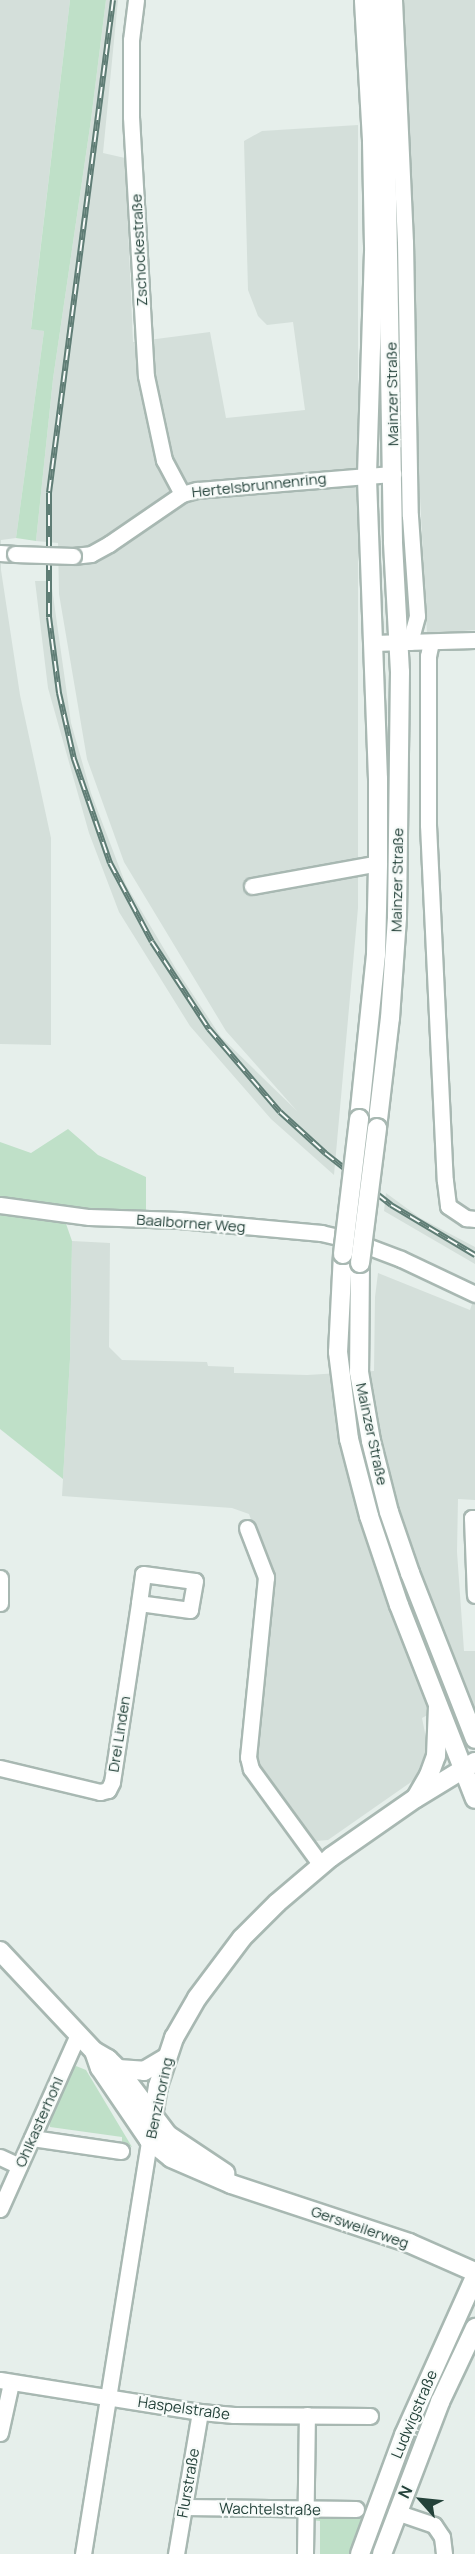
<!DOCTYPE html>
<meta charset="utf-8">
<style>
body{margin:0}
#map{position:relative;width:475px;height:2554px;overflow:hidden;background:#e6efeb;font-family:Manrope,sans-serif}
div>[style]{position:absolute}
.built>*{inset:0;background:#d4dfda}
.green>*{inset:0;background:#bfe0c8}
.roads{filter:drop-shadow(2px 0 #a8b8b2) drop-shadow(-2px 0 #a8b8b2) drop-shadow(0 2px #a8b8b2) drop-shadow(0 -2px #a8b8b2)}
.minor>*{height:15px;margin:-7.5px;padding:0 7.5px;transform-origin:7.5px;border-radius:7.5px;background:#fff}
.tertiary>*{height:18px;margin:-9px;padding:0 9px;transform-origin:9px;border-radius:9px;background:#fff}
.secondary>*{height:18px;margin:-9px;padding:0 9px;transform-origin:9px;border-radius:9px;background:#fff}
.rail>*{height:6px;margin-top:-3px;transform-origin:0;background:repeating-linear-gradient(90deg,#f7fbf9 0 11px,#5f7d75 0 22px);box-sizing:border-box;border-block:2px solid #5f7d75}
.bridges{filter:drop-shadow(2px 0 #a8b8b2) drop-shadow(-2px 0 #a8b8b2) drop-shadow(0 2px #a8b8b2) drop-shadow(0 -2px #a8b8b2)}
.minor-bridge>*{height:15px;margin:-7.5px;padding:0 7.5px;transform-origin:7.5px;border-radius:7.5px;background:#fff}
.secondary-bridge>*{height:18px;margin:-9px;padding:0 9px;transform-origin:9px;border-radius:9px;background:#fff}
span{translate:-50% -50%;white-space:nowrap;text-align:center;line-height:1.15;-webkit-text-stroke:4.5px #f7fbf9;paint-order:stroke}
.street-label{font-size:15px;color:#24423a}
.north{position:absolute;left:391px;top:2470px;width:60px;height:60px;-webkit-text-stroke:4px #f7fbf9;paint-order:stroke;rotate:297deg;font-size:16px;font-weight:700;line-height:24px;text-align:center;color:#24423a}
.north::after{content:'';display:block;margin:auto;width:21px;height:27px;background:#24423a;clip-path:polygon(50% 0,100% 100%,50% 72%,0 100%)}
</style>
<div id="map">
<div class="built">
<i style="clip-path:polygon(0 0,70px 0,31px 328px,44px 331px,16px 538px,1px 540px,1px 570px,20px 695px,51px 838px,51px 1045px,0 1044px)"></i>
<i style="clip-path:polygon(106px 0,118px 0,103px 153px,125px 158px,133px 342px,210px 332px,226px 418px,305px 410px,293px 322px,267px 325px,258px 316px,248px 290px,244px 141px,262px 131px,358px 125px,358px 908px,334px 1175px,271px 1119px,190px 1026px,119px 912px,89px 833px,48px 688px,35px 581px,51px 581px,71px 723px,91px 793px,126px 885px,176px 969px,221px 1037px,297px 1111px,226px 1031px,124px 862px,87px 759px,59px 594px,58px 543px,36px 541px,53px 379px,91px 120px)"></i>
<i style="clip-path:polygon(402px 0,475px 0,475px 630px,427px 634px,417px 438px,413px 209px)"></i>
<i style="clip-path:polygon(386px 1193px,420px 1218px,475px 1247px,475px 1264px,384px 1211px)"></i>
<i style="clip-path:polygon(72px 1241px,110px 1243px,109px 1347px,122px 1360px,207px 1362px,208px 1366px,234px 1367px,234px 1373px,307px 1375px,374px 1371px,375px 1297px,378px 1273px,470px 1310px,475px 1295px,475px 1500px,458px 1499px,457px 1552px,464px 1651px,475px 1651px,475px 1709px,466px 1694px,422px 1718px,428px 1748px,414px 1780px,328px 1840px,316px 1841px,309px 1838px,268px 1781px,254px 1751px,273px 1581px,249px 1514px,232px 1508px,62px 1496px,70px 1359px)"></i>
</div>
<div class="green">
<i style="clip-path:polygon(70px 0,106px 0,91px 120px,53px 379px,36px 541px,16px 538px,44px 331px,31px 329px)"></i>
<i style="clip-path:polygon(68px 1129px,98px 1155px,146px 1177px,146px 1211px,75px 1209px,0 1200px,0 1142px,31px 1153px)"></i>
<i style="clip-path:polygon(0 1211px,64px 1218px,72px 1241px,70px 1359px,63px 1479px,0 1429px)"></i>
<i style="clip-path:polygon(76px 2066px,86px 2070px,132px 2147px,122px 2143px,122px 2137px,50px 2127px,49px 2123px,72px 2069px)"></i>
<i style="clip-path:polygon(365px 2510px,368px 2510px,353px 2554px,320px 2554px,320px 2521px,310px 2520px,311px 2511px,361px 2513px)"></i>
</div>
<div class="roads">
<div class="minor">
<i style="left:136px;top:0;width:40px;rotate:97.1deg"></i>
<i style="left:131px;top:40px;width:77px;rotate:90deg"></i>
<i style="left:131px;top:117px;width:259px;rotate:86.7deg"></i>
<i style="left:146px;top:376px;width:86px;rotate:77.9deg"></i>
<i style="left:164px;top:460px;width:38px;rotate:62deg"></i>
<i style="left:394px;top:0;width:242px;rotate:87.4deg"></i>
<i style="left:405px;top:242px;width:274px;rotate:89deg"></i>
<i style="left:410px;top:516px;width:100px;rotate:86deg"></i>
<i style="left:417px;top:616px;width:27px;rotate:105deg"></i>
<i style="left:0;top:553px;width:15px;rotate:4deg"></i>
<i style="left:73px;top:556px;width:18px;rotate:-6deg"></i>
<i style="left:91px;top:554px;width:21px;rotate:-29deg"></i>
<i style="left:109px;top:544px;width:88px;rotate:-34.4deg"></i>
<i style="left:182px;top:494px;width:16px;rotate:-15deg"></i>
<i style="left:197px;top:490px;width:197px;rotate:-4.7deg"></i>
<i style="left:431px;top:642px;width:14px;rotate:102deg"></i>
<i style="left:428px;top:656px;width:169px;rotate:90deg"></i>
<i style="left:428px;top:825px;width:356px;rotate:87.3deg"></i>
<i style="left:445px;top:1181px;width:25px;rotate:83deg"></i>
<i style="left:448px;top:1206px;width:22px;rotate:34deg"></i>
<i style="left:466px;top:1218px;width:9px;rotate:6deg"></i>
<i style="left:372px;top:643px;width:103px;rotate:-1.7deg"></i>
<i style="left:252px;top:886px;width:128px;rotate:-10.3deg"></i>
<i style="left:0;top:1205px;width:90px;rotate:7.7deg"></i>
<i style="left:89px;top:1217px;width:90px;rotate:1.9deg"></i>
<i style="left:179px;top:1220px;width:143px;rotate:5.2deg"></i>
<i style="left:321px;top:1233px;width:31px;rotate:13deg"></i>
<i style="left:351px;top:1240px;width:53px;rotate:20.8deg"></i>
<i style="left:401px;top:1259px;width:82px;rotate:25.3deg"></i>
<i style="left:475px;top:1518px;width:3px;rotate:180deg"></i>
<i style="left:472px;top:1518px;width:77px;rotate:87.8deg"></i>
<i style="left:247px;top:1528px;width:53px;rotate:68.8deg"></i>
<i style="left:266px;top:1577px;width:181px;rotate:95.7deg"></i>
<i style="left:248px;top:1757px;width:12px;rotate:76deg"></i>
<i style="left:251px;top:1769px;width:119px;rotate:53.9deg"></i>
<i style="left:0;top:1578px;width:25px;rotate:90deg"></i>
<i style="left:0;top:1768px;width:103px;rotate:13.5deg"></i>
<i style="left:100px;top:1792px;width:8px;rotate:-14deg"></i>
<i style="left:108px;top:1790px;width:9px;rotate:-63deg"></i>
<i style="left:112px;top:1782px;width:181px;rotate:-81.4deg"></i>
<i style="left:139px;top:1603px;width:29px;rotate:-82deg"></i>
<i style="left:143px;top:1574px;width:52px;rotate:7.7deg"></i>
<i style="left:195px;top:1581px;width:29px;rotate:100deg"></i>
<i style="left:190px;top:1610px;width:51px;rotate:-172.2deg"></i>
<i style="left:32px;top:2138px;width:90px;rotate:8.3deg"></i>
<i style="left:0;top:2157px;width:21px;rotate:25deg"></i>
<i style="left:0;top:2209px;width:191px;rotate:-65.9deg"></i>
<i style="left:0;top:2380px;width:203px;rotate:9.1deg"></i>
<i style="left:200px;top:2412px;width:34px;rotate:5deg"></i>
<i style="left:234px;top:2415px;width:136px;rotate:0.4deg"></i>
<i style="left:0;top:2433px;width:51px;rotate:-77.6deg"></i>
<i style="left:184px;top:2507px;width:172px;rotate:0.7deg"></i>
<i style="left:396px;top:2512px;width:40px;rotate:18.9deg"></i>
<i style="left:434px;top:2525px;width:14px;rotate:56deg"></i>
<i style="left:442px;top:2537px;width:17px;rotate:83deg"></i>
<i style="left:83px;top:2554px;width:419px;rotate:-80.9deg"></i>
<i style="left:176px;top:2554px;width:144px;rotate:-80.4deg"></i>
<i style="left:305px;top:2554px;width:139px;rotate:-89.2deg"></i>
</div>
<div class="tertiary">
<i style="left:417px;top:1796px;width:24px;rotate:-60deg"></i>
<i style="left:429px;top:1775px;width:20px;rotate:-70deg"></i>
<i style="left:436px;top:1756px;width:50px;rotate:-87.7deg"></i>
<i style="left:0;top:1951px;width:137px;rotate:46.8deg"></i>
<i style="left:94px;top:2051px;width:16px;rotate:30deg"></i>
<i style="left:108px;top:2059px;width:14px;rotate:45deg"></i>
<i style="left:118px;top:2069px;width:83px;rotate:52.9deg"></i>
<i style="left:168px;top:2135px;width:69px;rotate:33.7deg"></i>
<i style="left:94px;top:2051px;width:18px;rotate:71deg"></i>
<i style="left:100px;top:2068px;width:87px;rotate:55.8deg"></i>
<i style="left:149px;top:2140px;width:28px;rotate:39deg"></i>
<i style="left:171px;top:2158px;width:65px;rotate:23.4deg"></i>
<i style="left:231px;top:2184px;width:188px;rotate:18.3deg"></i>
<i style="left:409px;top:2243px;width:72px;rotate:23.7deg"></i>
<i style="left:118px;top:2069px;width:26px;rotate:4deg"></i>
<i style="left:144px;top:2071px;width:26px;rotate:-31deg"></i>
<i style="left:149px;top:2140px;width:55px;rotate:-80.5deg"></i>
<i style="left:158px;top:2086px;width:51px;rotate:-71.6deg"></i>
<i style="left:174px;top:2038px;width:46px;rotate:-60.1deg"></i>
<i style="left:197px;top:1998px;width:75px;rotate:-53.1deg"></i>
<i style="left:242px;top:1938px;width:49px;rotate:-45deg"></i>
<i style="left:277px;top:1903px;width:71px;rotate:-40.4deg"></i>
<i style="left:331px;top:1857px;width:103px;rotate:-34.8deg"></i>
<i style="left:416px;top:1798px;width:69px;rotate:-31.4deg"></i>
</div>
<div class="secondary">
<i style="left:359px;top:1119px;width:166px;rotate:-84.1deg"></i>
<i style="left:376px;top:954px;width:91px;rotate:-88.7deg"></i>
<i style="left:378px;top:863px;width:84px;rotate:-90deg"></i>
<i style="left:378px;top:779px;width:304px;rotate:-92.1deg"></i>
<i style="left:367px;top:475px;width:229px;rotate:-88.2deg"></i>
<i style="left:374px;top:246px;width:106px;rotate:-91.1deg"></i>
<i style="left:372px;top:140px;width:140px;rotate:-93.3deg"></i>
<i style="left:377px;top:1128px;width:111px;rotate:-83.3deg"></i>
<i style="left:390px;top:1018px;width:101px;rotate:-86deg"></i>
<i style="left:397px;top:917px;width:245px;rotate:-89.3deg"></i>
<i style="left:400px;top:672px;width:131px;rotate:-93.1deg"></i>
<i style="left:393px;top:541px;width:401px;rotate:-91deg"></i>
<i style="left:386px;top:140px;width:140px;rotate:-92.9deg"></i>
<i style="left:343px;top:1254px;width:98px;rotate:92.9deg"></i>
<i style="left:338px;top:1352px;width:88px;rotate:82.8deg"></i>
<i style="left:349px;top:1439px;width:80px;rotate:75.4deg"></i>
<i style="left:369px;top:1516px;width:94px;rotate:71.4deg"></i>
<i style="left:399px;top:1605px;width:208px;rotate:68.6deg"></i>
<i style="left:360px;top:1263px;width:109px;rotate:90.5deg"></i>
<i style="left:359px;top:1372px;width:70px;rotate:80.1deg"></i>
<i style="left:371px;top:1441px;width:73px;rotate:75.8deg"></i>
<i style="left:389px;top:1512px;width:65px;rotate:71deg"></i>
<i style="left:410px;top:1573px;width:178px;rotate:68.6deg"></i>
<i style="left:360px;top:2554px;width:127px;rotate:-69.7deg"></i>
<i style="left:404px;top:2435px;width:173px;rotate:-65.8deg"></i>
<i style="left:382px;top:2554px;width:163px;rotate:-69.1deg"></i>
<i style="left:440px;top:2402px;width:82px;rotate:-64.7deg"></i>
</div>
</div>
<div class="rail">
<i style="left:113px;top:0;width:497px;rotate:97.4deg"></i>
<i style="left:49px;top:493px;width:124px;rotate:90deg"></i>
<i style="left:49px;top:617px;width:77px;rotate:82.5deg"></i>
<i style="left:59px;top:693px;width:68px;rotate:77.2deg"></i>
<i style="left:74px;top:759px;width:110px;rotate:70.9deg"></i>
<i style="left:110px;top:863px;width:89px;rotate:62deg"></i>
<i style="left:152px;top:942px;width:104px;rotate:56.8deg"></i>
<i style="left:209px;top:1029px;width:109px;rotate:49.5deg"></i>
<i style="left:280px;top:1112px;width:61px;rotate:42.3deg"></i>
<i style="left:325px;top:1153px;width:84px;rotate:38.2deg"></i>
<i style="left:391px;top:1205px;width:98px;rotate:30.8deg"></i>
</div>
<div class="bridges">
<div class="minor-bridge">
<i style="left:15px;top:554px;width:58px;rotate:2deg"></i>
</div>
<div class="secondary-bridge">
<i style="left:343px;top:1254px;width:136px;rotate:-83.2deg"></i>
<i style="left:360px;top:1263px;width:136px;rotate:-82.8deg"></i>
</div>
</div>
<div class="street-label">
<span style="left:139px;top:250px;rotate:-93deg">Zschockestraße</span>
<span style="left:392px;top:394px;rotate:-91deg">Mainzer Straße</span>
<span style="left:259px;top:485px;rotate:-6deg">Hertelsbrunnenring</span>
<span style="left:397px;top:880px;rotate:-89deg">Mainzer Straße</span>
<span style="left:191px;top:1223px;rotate:4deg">Baalborner Weg</span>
<span style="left:372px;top:1434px;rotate:78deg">Mainzer Straße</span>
<span style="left:119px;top:1734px;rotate:-81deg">Drei Linden</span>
<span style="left:159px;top:2098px;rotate:-78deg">Benzinoring</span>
<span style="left:39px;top:2122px;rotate:-66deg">Ohlkasterhohl</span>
<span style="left:360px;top:2227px;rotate:19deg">Gersweilerweg</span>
<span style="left:184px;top:2408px;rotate:8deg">Haspelstraße</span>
<span style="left:414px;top:2414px;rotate:-67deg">Ludwigstraße</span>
<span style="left:188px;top:2483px;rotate:-80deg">Flurstraße</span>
<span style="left:270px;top:2509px;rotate:1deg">Wachtelstraße</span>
</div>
<div class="north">N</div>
</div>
